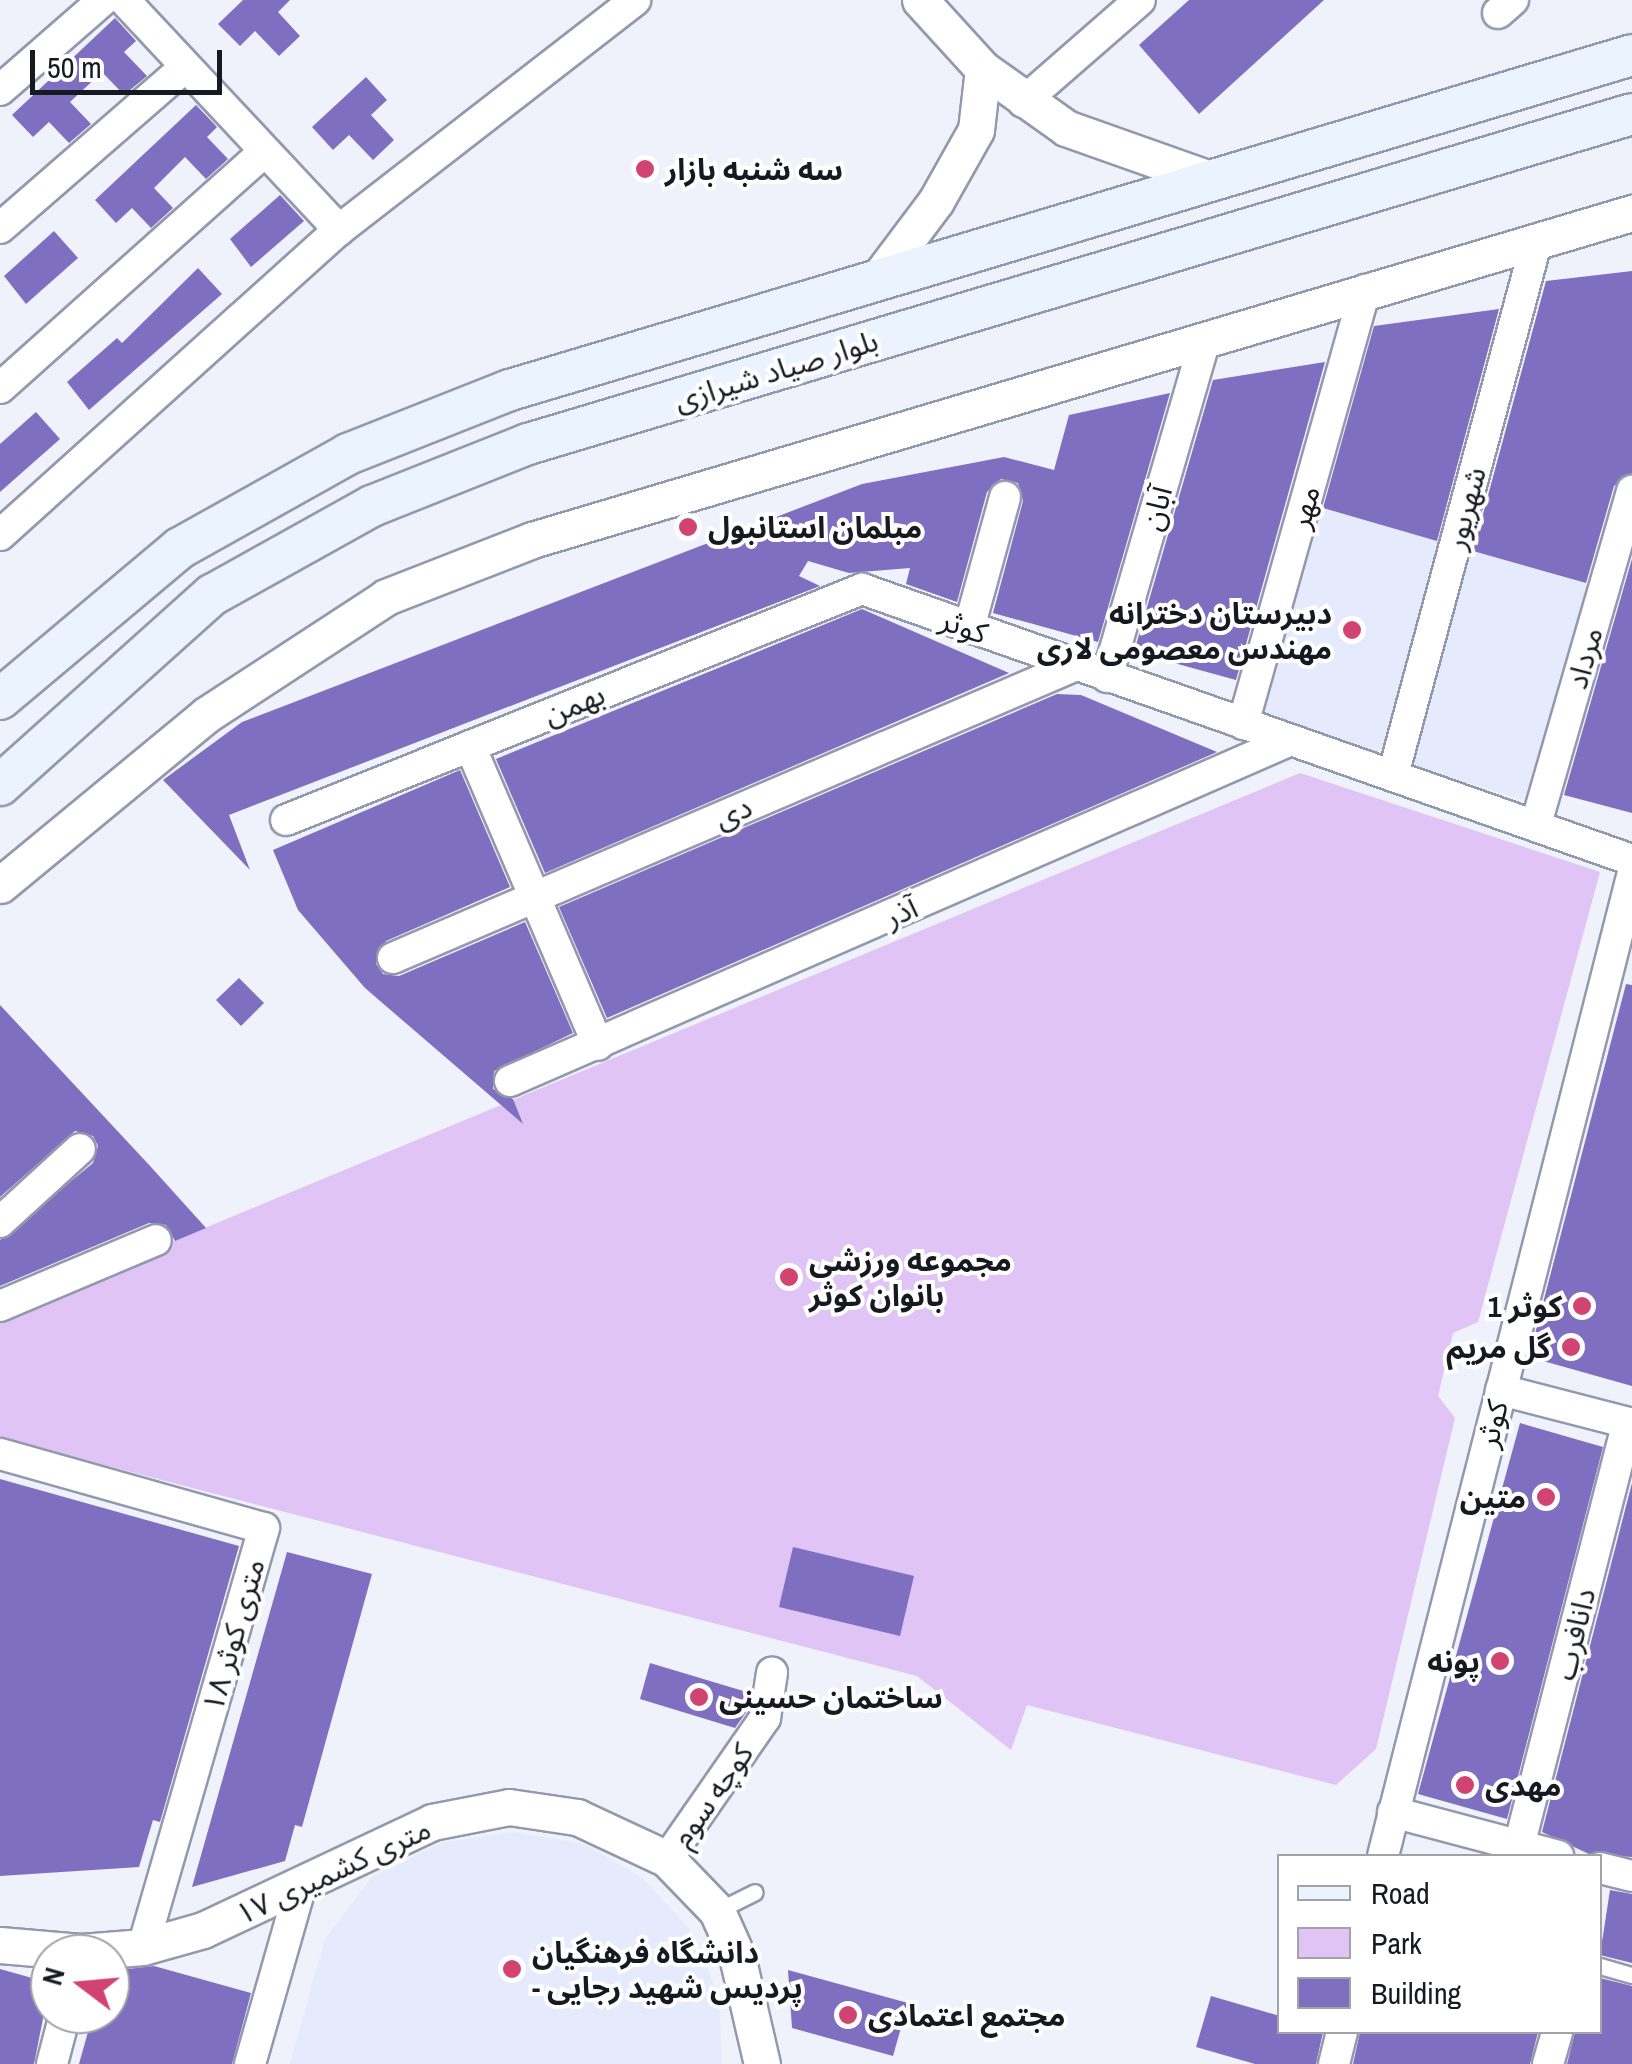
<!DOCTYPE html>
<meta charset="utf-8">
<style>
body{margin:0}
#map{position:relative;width:1632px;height:2064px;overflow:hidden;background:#eff2fb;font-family:"Archivo Narrow","Noto Sans Arabic",sans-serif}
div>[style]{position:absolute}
.built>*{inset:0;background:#e5eafc}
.green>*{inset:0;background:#dfc4f5}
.building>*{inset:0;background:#7e6fc1}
.roads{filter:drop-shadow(2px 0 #9399ad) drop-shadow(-2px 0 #9399ad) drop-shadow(0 2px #9399ad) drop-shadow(0 -2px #9399ad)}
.service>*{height:15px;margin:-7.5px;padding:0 7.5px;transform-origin:7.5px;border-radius:7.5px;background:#fff}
.minor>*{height:30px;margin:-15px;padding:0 15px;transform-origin:15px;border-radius:15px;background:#fff}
.tertiary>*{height:35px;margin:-17.5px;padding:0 17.5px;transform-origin:17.5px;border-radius:17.5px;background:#fff}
.secondary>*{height:40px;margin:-20px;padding:0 20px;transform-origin:20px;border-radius:20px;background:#eaf3fe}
.dots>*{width:28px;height:28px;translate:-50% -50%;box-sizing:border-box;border:5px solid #fff;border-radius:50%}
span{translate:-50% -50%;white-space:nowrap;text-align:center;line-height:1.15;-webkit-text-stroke:8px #fff;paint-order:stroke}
.poi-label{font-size:30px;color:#161920;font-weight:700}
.left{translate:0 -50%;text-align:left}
.right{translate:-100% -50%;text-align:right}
.street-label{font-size:30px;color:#161920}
.legend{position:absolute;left:1277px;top:1854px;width:325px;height:180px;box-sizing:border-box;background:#fff;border:2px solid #a2a3a6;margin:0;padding:12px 18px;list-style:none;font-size:30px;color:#161920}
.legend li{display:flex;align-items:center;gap:20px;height:50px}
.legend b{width:50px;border:2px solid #a2a3a6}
.north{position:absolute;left:30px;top:1934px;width:100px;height:100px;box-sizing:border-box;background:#fff;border:2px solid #a2a3a6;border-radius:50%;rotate:286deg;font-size:28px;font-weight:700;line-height:40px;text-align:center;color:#161920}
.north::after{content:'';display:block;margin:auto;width:35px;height:45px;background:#d14471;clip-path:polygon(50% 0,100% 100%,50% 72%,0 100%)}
.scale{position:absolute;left:30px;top:50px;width:192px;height:45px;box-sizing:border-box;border:5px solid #161920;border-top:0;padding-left:12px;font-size:30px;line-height:35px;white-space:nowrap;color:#161920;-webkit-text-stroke:8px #fff;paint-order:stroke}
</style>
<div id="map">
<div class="built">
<i style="clip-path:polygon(1317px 507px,1446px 543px,1389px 745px,1373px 753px,1258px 718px)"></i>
<i style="clip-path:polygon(1469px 550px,1598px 587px,1539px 791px,1521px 799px,1411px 765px)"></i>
<i style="clip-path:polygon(514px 1832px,584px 1844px,642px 1878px,694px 1933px,719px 1999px,722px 2064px,290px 2064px,325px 1939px,372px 1877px,441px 1843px)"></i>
</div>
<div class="green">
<i style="clip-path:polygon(1300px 773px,1600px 872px,1478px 1322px,1453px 1333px,1438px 1396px,1455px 1418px,1376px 1749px,1336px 1785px,1027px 1705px,1011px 1750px,917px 1676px,0 1438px,0 1313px)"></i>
</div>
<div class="building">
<i style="clip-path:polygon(243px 0,290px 0,278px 12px,300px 36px,279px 56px,255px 31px,240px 46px,218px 24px)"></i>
<i style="clip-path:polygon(1189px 0,1324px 0,1199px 114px,1139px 45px)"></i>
<i style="clip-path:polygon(115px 18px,136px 41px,124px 52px,147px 76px,124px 95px,102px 72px,70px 102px,91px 124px,69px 143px,49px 122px,33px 137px,12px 115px)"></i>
<i style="clip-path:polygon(366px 77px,387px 100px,371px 115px,394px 140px,373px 160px,349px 135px,333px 150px,312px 127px)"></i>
<i style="clip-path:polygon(196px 105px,217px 127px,207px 137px,228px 159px,206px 179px,185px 157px,154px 188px,173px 208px,151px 228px,132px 208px,116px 223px,95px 200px)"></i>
<i style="clip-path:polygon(280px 195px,304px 221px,251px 267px,230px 239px)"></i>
<i style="clip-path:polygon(54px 231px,78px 258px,26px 304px,4px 276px)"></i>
<i style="clip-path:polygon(198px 268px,222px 294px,89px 410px,67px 382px,117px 338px,122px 343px)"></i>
<i style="clip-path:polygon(1632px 271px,1632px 473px,1614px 486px,1586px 583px,1473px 551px,1546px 281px)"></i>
<i style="clip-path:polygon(1499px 309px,1437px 541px,1323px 508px,1374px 326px)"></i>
<i style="clip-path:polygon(1325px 362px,1236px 680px,1134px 652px,1213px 380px)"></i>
<i style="clip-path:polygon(1170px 393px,1098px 642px,993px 613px,1023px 501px,1018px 483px,1001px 479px,987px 492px,957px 602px,906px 584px,910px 568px,849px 573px,808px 561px,799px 576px,820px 586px,229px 815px,250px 870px,163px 780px,242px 722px,862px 484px,1004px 457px,1054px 470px,1069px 415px)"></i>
<i style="clip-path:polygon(36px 412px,60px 439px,0 492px,0 444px)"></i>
<i style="clip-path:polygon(1632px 559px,1632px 813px,1564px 795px)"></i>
<i style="clip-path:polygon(862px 609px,1009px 673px,545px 873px,496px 759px)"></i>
<i style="clip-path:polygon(1057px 694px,1081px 695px,1217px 752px,607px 1018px,559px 907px)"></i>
<i style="clip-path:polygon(460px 770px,510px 887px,386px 941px,376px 964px,383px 974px,399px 976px,525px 922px,573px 1033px,494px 1071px,493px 1089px,513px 1099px,523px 1124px,365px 988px,298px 910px,273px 850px)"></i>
<i style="clip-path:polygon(239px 978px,264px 1003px,241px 1026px,216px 1000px)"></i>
<i style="clip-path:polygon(1626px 984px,1632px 985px,1632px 1386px,1529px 1357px)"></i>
<i style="clip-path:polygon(0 1005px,151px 1167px,206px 1228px,175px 1241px,166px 1225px,149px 1223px,0 1286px,0 1240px,93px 1163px,98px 1146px,93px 1136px,75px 1131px,0 1197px)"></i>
<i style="clip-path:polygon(1520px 1423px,1603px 1447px,1507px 1819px,1418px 1794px)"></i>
<i style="clip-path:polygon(0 1479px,239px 1546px,160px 1822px,153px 1820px,139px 1867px,0 1876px)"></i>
<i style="clip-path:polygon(1632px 1483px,1632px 1857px,1589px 1854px,1542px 1832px)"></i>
<i style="clip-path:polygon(793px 1547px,914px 1576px,900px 1636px,779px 1607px)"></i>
<i style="clip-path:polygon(287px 1552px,372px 1574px,302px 1827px,295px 1825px,285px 1861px,192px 1887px)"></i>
<i style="clip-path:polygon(650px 1663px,750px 1693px,747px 1711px,735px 1728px,640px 1699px)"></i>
<i style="clip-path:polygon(1610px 1890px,1632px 1894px,1632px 1963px,1600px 1955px)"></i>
<i style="clip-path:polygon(154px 1966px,251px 1993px,232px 2064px,79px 2064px,93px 2014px,110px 2014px,110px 1971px)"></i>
<i style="clip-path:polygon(0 1969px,50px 1983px,34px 2064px,0 2064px)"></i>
<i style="clip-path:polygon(788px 1970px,908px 2003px,893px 2056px,792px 2028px)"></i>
<i style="clip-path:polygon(1600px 1978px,1632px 1986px,1632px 2064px,1567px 2064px,1575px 2032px,1600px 2032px)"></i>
<i style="clip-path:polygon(1211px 1996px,1280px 2016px,1280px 2032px,1323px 2032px,1316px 2064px,1255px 2064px,1196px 2047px)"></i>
<i style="clip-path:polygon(1360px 2032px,1538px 2032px,1530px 2064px,1353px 2064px)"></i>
</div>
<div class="roads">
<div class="service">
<i style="left:717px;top:1911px;width:42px;rotate:-26.6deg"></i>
<i style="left:1600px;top:1966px;width:33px;rotate:16deg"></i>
</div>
<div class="minor">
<i style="left:124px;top:0;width:315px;rotate:46.9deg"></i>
<i style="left:1498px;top:13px;width:20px;rotate:-41deg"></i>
<i style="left:0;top:90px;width:137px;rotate:-41.1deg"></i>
<i style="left:1023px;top:102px;width:155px;rotate:-41.1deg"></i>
<i style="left:0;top:228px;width:245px;rotate:-41deg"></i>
<i style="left:0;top:388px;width:353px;rotate:-41.8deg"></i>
<i style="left:0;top:535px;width:456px;rotate:-42deg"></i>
<i style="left:339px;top:230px;width:375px;rotate:-37.8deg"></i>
<i style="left:969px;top:628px;width:136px;rotate:-74.6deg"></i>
<i style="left:1107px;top:677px;width:352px;rotate:-73.8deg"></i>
<i style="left:1243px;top:724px;width:451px;rotate:-74.3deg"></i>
<i style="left:470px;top:746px;width:325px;rotate:66.8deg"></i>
<i style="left:1393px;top:775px;width:554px;rotate:-74.94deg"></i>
<i style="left:286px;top:820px;width:621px;rotate:-21.85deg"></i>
<i style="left:862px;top:589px;width:816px;rotate:19.39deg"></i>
<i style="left:1536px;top:824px;width:347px;rotate:-73.9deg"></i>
<i style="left:393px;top:958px;width:741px;rotate:-23.21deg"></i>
<i style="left:510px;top:1081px;width:852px;rotate:-23.59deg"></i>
<i style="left:0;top:1222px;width:108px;rotate:-42.4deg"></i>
<i style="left:0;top:1306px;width:169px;rotate:-22.9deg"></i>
<i style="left:1501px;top:1390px;width:135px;rotate:14.5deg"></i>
<i style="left:0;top:1454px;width:274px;rotate:15.7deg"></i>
<i style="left:264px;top:1528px;width:436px;rotate:106.1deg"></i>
<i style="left:1393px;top:1812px;width:171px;rotate:14.9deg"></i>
<i style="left:1519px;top:1846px;width:437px;rotate:-75.6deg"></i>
<i style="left:1383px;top:1856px;width:1011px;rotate:-75.74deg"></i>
<i style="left:667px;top:1859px;width:172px;rotate:-55.2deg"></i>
<i style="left:765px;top:1718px;width:46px;rotate:-81.2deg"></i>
<i style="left:1600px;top:1868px;width:33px;rotate:14deg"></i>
<i style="left:52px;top:2064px;width:52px;rotate:-75.4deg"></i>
<i style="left:250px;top:2064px;width:183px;rotate:-74.1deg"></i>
<i style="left:1334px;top:2064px;width:33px;rotate:-76deg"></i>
<i style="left:1548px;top:2064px;width:33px;rotate:-74deg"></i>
</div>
<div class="tertiary">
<i style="left:920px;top:0;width:93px;rotate:47.6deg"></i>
<i style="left:876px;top:281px;width:100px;rotate:-53.1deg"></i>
<i style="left:936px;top:201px;width:81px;rotate:-60.6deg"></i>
<i style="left:976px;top:130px;width:61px;rotate:-83.5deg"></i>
<i style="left:983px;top:69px;width:102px;rotate:35.4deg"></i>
<i style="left:1066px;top:128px;width:156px;rotate:19.5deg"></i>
<i style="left:0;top:885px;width:267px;rotate:-39.5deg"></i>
<i style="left:206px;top:715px;width:215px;rotate:-33.2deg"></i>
<i style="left:386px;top:597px;width:157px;rotate:-21.3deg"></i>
<i style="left:532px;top:540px;width:1148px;rotate:-16.56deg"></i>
<i style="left:0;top:1945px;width:81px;rotate:4.9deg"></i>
<i style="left:81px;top:1952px;width:62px;rotate:-4.6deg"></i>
<i style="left:143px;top:1947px;width:62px;rotate:-15.8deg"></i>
<i style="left:203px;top:1930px;width:253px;rotate:-25.2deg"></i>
<i style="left:432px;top:1822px;width:78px;rotate:-11deg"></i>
<i style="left:509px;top:1807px;width:69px;rotate:8.4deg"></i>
<i style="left:577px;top:1817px;width:99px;rotate:25deg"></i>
<i style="left:667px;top:1859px;width:72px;rotate:46.1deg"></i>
<i style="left:717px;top:1911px;width:49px;rotate:66deg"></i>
<i style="left:737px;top:1956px;width:111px;rotate:77deg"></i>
</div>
<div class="secondary">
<i style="left:0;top:699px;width:235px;rotate:-40deg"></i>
<i style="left:180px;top:548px;width:193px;rotate:-29.2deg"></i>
<i style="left:348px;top:454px;width:174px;rotate:-21.6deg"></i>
<i style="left:510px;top:390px;width:1171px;rotate:-16.62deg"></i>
<i style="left:0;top:785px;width:285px;rotate:-41.9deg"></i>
<i style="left:212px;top:595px;width:183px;rotate:-29.1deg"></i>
<i style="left:372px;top:506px;width:168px;rotate:-21.7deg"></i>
<i style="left:528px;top:444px;width:1152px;rotate:-16.64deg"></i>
</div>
</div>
<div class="dots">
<i style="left:645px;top:169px;background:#d14471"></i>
<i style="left:688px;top:527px;background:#d14471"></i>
<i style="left:1352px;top:630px;background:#d14471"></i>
<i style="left:789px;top:1277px;background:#d14471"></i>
<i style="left:1582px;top:1306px;background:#d14471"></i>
<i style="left:1571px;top:1347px;background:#d14471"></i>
<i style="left:1546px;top:1497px;background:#d14471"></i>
<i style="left:1500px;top:1661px;background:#d14471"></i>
<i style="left:699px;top:1697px;background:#d14471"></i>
<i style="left:1465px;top:1785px;background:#d14471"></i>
<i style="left:512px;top:1969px;background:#d14471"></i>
<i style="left:848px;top:2015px;background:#d14471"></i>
</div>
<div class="poi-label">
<span class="left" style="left:665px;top:169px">سه شنبه بازار</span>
<span class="left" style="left:708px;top:527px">مبلمان استانبول</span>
<span class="right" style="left:1332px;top:630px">دبیرستان دخترانه<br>مهندس معصومی لاری</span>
<span class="left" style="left:809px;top:1277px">مجموعه ورزشی<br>بانوان کوثر</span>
<span class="right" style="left:1562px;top:1306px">کوثر 1</span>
<span class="right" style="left:1551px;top:1347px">گل مریم</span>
<span class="right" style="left:1526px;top:1497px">متین</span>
<span class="right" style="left:1480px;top:1661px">پونه</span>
<span class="left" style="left:719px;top:1697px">ساختمان حسینی</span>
<span class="left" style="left:1485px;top:1785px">مهدی</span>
<span class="left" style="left:532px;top:1969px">دانشگاه فرهنگیان<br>- پردیس شهید رجایی</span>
<span class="left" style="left:868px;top:2015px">مجتمع اعتمادی</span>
</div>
<div class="street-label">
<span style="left:776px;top:370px;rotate:-17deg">بلوار صیاد شیرازی</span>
<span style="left:1304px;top:507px;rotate:-74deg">مهر</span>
<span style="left:1156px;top:508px;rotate:-74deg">آبان</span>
<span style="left:1465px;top:508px;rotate:-75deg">شهریور</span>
<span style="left:964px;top:626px;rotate:20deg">کوثر</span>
<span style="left:1584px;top:658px;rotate:-74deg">مرداد</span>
<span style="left:574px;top:704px;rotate:-22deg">بهمن</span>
<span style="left:733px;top:812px;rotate:-23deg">دی</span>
<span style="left:901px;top:912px;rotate:-24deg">آذر</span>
<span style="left:1492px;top:1424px;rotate:-76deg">کوثر</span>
<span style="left:1574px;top:1634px;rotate:-76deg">دانافرب</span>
<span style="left:233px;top:1635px;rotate:-74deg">۱۸ متری کوثر</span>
<span style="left:712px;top:1795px;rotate:-55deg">کوچه سوم</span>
<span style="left:333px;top:1871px;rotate:-25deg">۱۷ متری کشمیری</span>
</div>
<ul class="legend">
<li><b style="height:12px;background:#eaf3fe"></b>Road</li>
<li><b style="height:28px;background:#dfc4f5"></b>Park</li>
<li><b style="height:28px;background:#7e6fc1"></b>Building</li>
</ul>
<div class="north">N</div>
<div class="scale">50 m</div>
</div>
